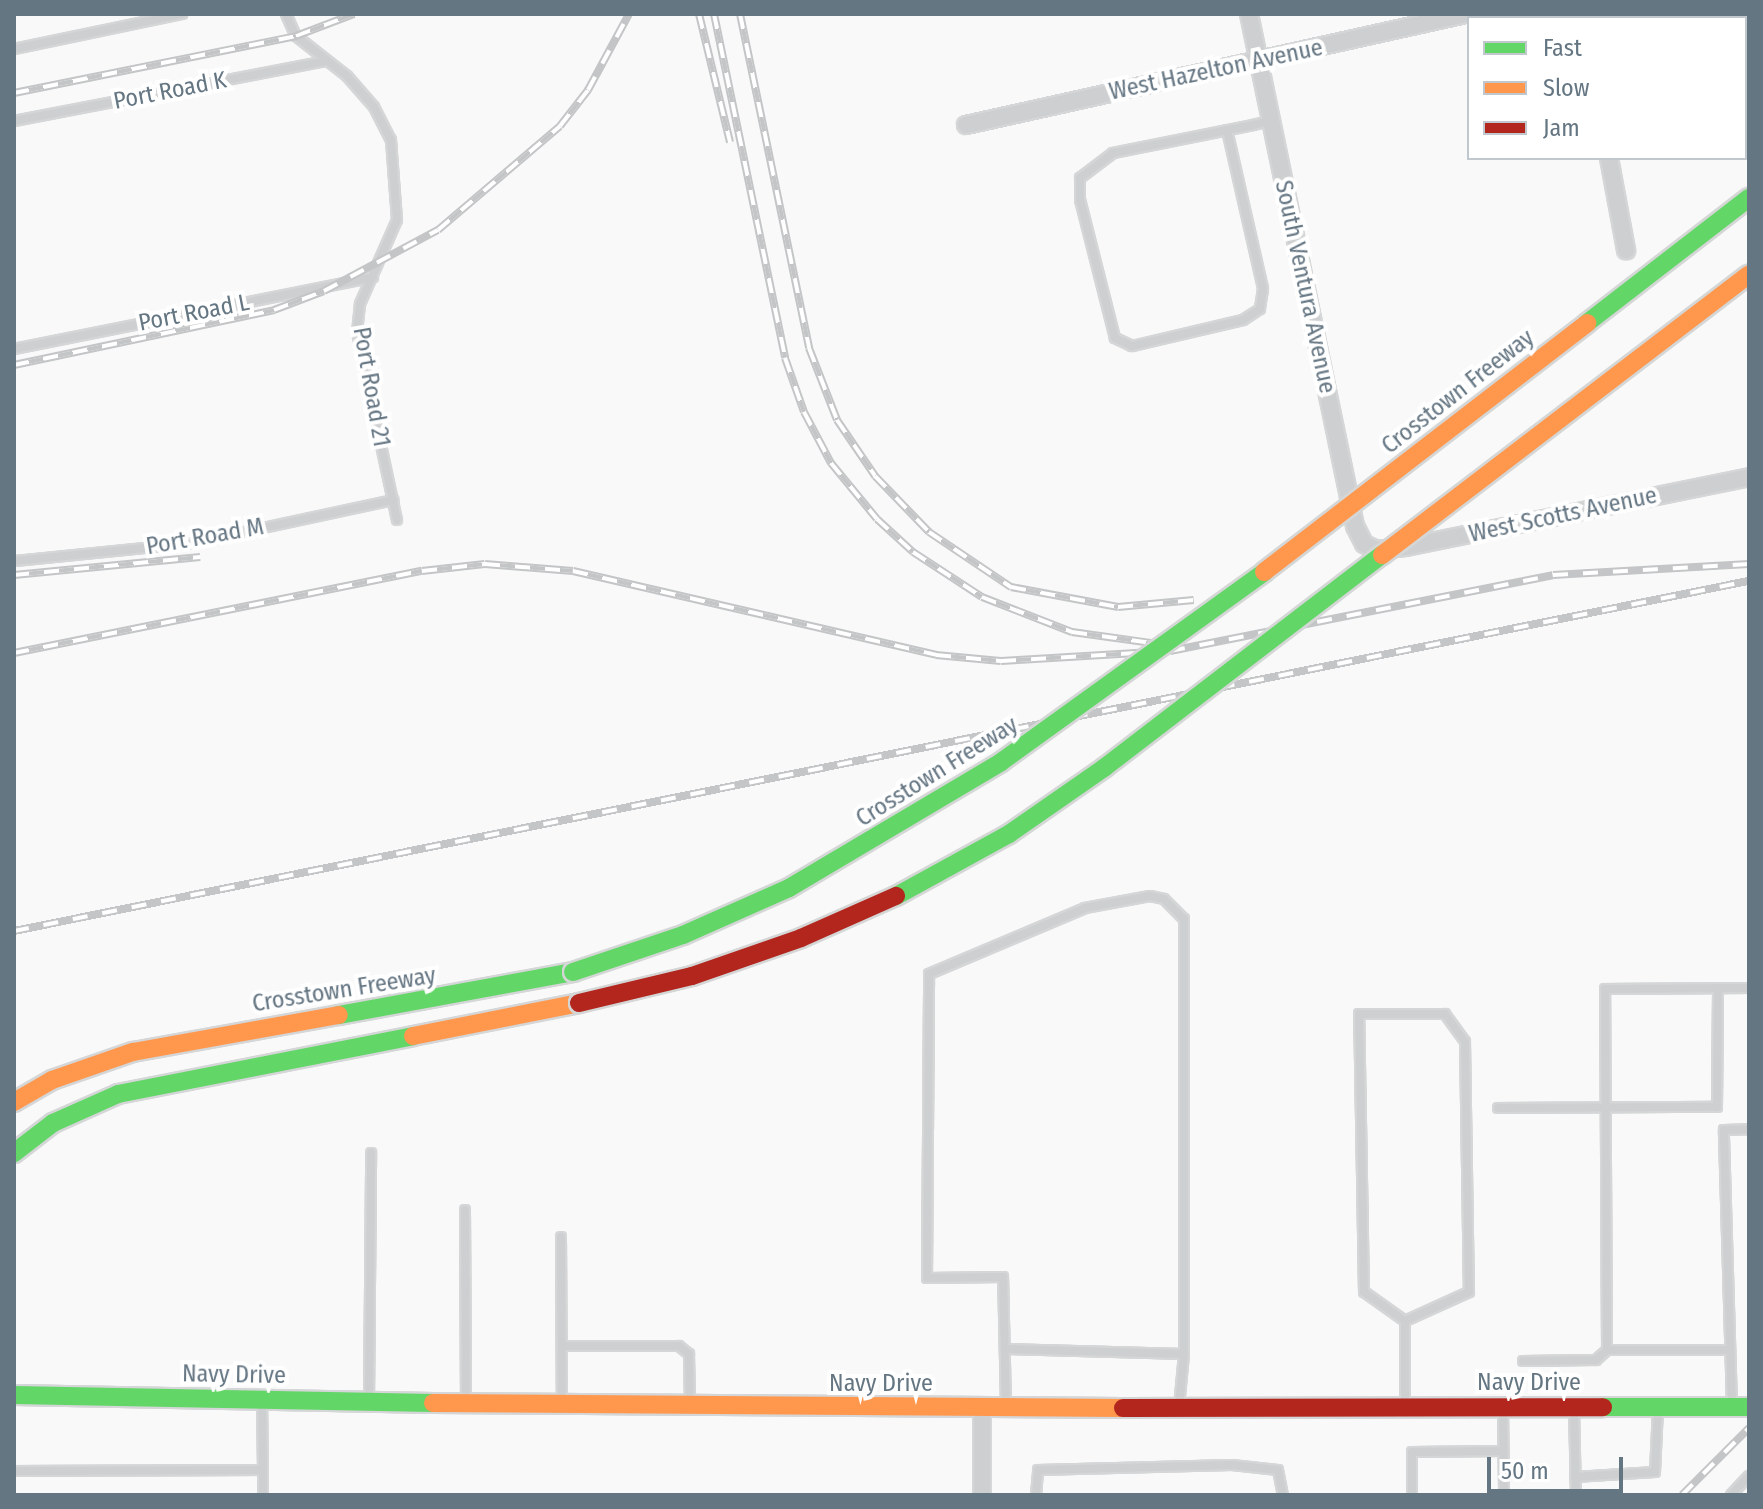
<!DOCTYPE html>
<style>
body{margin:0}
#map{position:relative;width:1763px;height:1509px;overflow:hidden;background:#f9f9f9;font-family:"Fira Sans Condensed",sans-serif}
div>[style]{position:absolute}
.roads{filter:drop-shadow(2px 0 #d5d6d7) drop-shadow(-2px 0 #d5d6d7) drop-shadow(0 2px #d5d6d7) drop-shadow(0 -2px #d5d6d7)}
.lane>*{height:8px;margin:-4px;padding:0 4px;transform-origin:4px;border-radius:4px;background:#cecfd0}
.street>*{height:16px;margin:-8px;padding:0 8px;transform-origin:8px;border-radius:8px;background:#cecfd0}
.fast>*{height:18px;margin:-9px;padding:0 9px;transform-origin:9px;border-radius:9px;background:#63d668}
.slow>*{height:18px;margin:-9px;padding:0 9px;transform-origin:9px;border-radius:9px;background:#ff974d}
.jam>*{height:18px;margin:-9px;padding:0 9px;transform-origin:9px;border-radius:9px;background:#b3261e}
.rail>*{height:8px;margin-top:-4px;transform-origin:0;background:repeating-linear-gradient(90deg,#fff 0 15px,#c3c5c6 0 30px);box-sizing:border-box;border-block:2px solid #c3c5c6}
.bridges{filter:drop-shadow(2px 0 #d5d6d6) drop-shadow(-2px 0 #d5d6d6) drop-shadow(0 2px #d5d6d6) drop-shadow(0 -2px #d5d6d6)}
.fast-bridge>*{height:18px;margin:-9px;padding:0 9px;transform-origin:9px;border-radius:9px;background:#63d668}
.slow-bridge>*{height:18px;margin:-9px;padding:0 9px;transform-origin:9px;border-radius:9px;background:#ff974d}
.jam-bridge>*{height:18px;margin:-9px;padding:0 9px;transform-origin:9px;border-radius:9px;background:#b3261e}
span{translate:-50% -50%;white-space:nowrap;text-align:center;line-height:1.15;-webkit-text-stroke:8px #fff;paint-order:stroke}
.street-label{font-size:24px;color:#657683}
.frame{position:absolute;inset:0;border:16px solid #657683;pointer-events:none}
.legend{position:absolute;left:1467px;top:16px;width:280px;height:144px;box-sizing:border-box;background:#fff;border:2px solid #c1c8cd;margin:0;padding:10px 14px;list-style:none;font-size:24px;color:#657683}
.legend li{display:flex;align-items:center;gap:16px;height:40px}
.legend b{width:40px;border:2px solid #c1c8cd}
.scale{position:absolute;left:1487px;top:1457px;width:136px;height:36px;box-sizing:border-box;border:4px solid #657683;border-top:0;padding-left:10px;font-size:24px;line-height:28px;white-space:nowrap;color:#657683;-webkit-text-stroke:6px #fff;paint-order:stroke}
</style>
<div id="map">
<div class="roads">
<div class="lane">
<i style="left:286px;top:14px;width:24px;rotate:66deg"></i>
<i style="left:296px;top:36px;width:65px;rotate:38.1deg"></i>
<i style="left:347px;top:76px;width:41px;rotate:48.9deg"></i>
<i style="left:374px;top:107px;width:37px;rotate:63deg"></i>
<i style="left:391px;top:140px;width:80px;rotate:85.7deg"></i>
<i style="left:397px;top:220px;width:92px;rotate:113.8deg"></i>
<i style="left:360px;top:304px;width:28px;rotate:96deg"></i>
<i style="left:357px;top:332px;width:192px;rotate:78deg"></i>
<i style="left:14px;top:49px;width:172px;rotate:-11.8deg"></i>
<i style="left:14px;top:121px;width:317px;rotate:-10.9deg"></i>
<i style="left:1227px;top:130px;width:163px;rotate:77.2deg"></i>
<i style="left:1263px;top:289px;width:20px;rotate:99deg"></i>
<i style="left:1260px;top:309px;width:20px;rotate:147deg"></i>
<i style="left:1243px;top:320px;width:114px;rotate:166.8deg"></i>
<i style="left:1132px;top:346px;width:19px;rotate:-155deg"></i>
<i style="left:1115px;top:338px;width:142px;rotate:-104.2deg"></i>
<i style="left:1080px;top:200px;width:22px;rotate:-90deg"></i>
<i style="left:1080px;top:178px;width:41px;rotate:-37.1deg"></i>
<i style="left:1113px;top:153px;width:143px;rotate:-11.3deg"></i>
<i style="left:1253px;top:125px;width:18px;rotate:-13deg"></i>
<i style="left:14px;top:349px;width:366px;rotate:-11.3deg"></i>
<i style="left:14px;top:561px;width:180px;rotate:-5.7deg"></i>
<i style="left:193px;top:543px;width:205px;rotate:-12.1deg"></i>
<i style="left:1359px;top:1014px;width:86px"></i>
<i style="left:1445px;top:1014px;width:34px;rotate:54deg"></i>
<i style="left:1465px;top:1042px;width:250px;rotate:89.1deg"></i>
<i style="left:1469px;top:1292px;width:70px;rotate:155.6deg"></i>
<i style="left:1405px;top:1321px;width:50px;rotate:-144.7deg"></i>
<i style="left:1364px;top:1292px;width:278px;rotate:-91deg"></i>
<i style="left:1498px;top:1108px;width:219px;rotate:-0.3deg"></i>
<i style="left:1717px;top:1107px;width:119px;rotate:-89.5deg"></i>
<i style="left:465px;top:1210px;width:193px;rotate:89.7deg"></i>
<i style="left:561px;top:1237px;width:168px;rotate:89.7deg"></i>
<i style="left:1405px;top:1321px;width:86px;rotate:90deg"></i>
<i style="left:562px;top:1346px;width:117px"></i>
<i style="left:679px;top:1346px;width:13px;rotate:39deg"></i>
<i style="left:689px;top:1354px;width:53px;rotate:88.9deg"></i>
<i style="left:1006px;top:1349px;width:178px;rotate:1.6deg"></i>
<i style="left:1730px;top:1350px;width:123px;rotate:180deg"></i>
<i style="left:1607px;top:1350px;width:361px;rotate:-90.3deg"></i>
<i style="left:1605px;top:989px;width:144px;rotate:-0.4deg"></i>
<i style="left:1523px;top:1361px;width:73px;rotate:-0.8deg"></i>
<i style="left:1596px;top:1360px;width:15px;rotate:-42deg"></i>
<i style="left:369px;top:1401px;width:248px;rotate:-89.5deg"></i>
<i style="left:1006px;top:1406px;width:129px;rotate:-91.3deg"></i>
<i style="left:1003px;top:1277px;width:76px;rotate:179.2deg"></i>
<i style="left:927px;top:1278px;width:304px;rotate:-89.6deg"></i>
<i style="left:929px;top:974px;width:169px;rotate:-22.9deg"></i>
<i style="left:1085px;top:908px;width:66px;rotate:-10.5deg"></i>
<i style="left:1150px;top:896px;width:14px;rotate:12deg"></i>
<i style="left:1164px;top:899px;width:28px;rotate:45deg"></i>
<i style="left:1184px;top:919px;width:435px;rotate:90deg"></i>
<i style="left:1184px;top:1354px;width:53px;rotate:95.4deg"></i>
<i style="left:1732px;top:1406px;width:276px;rotate:-91.7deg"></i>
<i style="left:1724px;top:1130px;width:25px;rotate:-2deg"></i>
<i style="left:1503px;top:1408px;width:87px;rotate:89.3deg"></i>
<i style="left:1574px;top:1408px;width:87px;rotate:88.7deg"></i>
<i style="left:14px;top:1471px;width:249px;rotate:-0.2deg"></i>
<i style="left:263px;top:1470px;width:70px;rotate:-90.8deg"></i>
<i style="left:1575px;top:1477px;width:80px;rotate:-3.6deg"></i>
<i style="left:1655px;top:1472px;width:64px;rotate:-87.3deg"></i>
<i style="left:263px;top:1495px;width:25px;rotate:-90deg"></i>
<i style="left:1036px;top:1495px;width:25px;rotate:-85deg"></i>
<i style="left:1038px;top:1470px;width:194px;rotate:-1.5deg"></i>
<i style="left:1232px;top:1465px;width:46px;rotate:6.2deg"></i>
<i style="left:1278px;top:1470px;width:25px;rotate:79deg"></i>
<i style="left:1412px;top:1495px;width:43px;rotate:-90deg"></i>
<i style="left:1412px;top:1452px;width:92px;rotate:-0.6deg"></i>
<i style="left:1731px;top:1495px;width:26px;rotate:-47deg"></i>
</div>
<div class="street">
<i style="left:1249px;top:14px;width:523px;rotate:78.3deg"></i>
<i style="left:1355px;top:526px;width:20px;rotate:63deg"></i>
<i style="left:1364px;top:544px;width:14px;rotate:25deg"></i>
<i style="left:1377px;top:550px;width:29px;rotate:-6deg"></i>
<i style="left:1406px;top:547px;width:350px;rotate:-11.5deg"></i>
<i style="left:1582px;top:14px;width:4px;rotate:76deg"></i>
<i style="left:966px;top:125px;width:512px;rotate:-12.52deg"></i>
<i style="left:1609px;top:158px;width:94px;rotate:79.5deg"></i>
<i style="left:982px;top:1408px;width:87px;rotate:90deg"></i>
</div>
<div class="fast">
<i style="left:339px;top:1015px;width:238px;rotate:-10.4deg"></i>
<i style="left:14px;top:1153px;width:49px;rotate:-37.6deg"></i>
<i style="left:53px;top:1123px;width:71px;rotate:-24deg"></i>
<i style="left:118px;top:1094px;width:301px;rotate:-11.1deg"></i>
<i style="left:14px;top:1395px;width:419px;rotate:1.1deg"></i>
<i style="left:1603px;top:1407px;width:146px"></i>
</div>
<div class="slow">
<i style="left:413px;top:1036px;width:169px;rotate:-11.2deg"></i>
<i style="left:14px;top:1102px;width:44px;rotate:-30.1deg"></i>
<i style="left:52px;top:1080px;width:86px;rotate:-19.1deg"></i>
<i style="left:133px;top:1052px;width:209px;rotate:-10.2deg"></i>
<i style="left:433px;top:1403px;width:690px;rotate:0.42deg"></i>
</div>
<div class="jam">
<i style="left:1123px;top:1408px;width:480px;rotate:-0.1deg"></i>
</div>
</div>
<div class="rail">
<i style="left:699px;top:14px;width:132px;rotate:76.4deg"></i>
<i style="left:714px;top:14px;width:351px;rotate:78.3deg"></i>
<i style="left:785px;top:358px;width:57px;rotate:70.6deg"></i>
<i style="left:804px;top:412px;width:58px;rotate:62.1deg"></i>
<i style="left:831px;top:463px;width:72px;rotate:50.6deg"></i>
<i style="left:877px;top:519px;width:49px;rotate:42.5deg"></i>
<i style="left:913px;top:552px;width:82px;rotate:33.1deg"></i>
<i style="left:982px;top:597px;width:97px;rotate:21.3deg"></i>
<i style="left:1072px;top:632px;width:88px;rotate:7.9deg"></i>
<i style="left:740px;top:14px;width:341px;rotate:78.3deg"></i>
<i style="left:809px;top:348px;width:77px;rotate:68.7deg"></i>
<i style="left:837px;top:420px;width:68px;rotate:55.8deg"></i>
<i style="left:875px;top:476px;width:78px;rotate:46deg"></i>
<i style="left:929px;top:532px;width:99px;rotate:33.9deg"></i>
<i style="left:1011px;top:587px;width:109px;rotate:10.6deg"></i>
<i style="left:1118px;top:607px;width:76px;rotate:-5.3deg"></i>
<i style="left:14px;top:93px;width:288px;rotate:-11.4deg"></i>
<i style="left:296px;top:36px;width:62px;rotate:-20.8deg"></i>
<i style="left:14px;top:365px;width:266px;rotate:-11.9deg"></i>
<i style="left:274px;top:310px;width:53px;rotate:-20.8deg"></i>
<i style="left:324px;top:291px;width:129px;rotate:-28.2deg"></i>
<i style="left:438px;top:230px;width:160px;rotate:-40.4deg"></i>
<i style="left:560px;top:126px;width:46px;rotate:-52.1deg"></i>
<i style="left:588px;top:90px;width:86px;rotate:-61.7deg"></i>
<i style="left:14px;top:575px;width:187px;rotate:-5.5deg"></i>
<i style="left:14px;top:653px;width:416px;rotate:-11.4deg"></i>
<i style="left:422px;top:571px;width:63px;rotate:-6.3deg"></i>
<i style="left:485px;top:564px;width:88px;rotate:4.5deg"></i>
<i style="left:573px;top:571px;width:373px;rotate:13deg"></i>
<i style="left:936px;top:655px;width:65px;rotate:5.3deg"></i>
<i style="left:1001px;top:661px;width:169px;rotate:-3.4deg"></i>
<i style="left:1170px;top:651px;width:390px;rotate:-11.2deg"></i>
<i style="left:1553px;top:575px;width:196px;rotate:-3.2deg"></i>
<i style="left:14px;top:931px;width:1770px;rotate:-11.41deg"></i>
<i style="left:1682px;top:1495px;width:95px;rotate:-45deg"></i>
</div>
<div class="bridges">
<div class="fast-bridge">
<i style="left:1587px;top:323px;width:205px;rotate:-37.7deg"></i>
<i style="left:896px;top:896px;width:129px;rotate:-28.8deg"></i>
<i style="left:1009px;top:834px;width:116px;rotate:-34.8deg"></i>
<i style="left:1104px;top:768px;width:350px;rotate:-37.5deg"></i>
<i style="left:573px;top:972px;width:116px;rotate:-18.6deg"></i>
<i style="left:683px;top:935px;width:116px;rotate:-23.9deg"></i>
<i style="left:789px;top:888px;width:247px;rotate:-30.7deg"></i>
<i style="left:1001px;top:762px;width:324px;rotate:-35.8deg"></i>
</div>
<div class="slow-bridge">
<i style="left:1382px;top:555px;width:462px;rotate:-37.4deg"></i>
<i style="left:1264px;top:572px;width:408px;rotate:-37.6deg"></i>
</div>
<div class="jam-bridge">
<i style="left:579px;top:1003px;width:116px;rotate:-13.4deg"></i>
<i style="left:692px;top:976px;width:115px;rotate:-19.2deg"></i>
<i style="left:801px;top:938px;width:104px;rotate:-23.9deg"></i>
</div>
</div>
<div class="street-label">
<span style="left:1216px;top:70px;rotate:-12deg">West Hazelton Avenue</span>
<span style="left:170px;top:91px;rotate:-11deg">Port Road K</span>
<span style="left:1305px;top:287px;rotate:78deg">South Ventura Avenue</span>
<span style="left:194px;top:313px;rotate:-11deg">Port Road L</span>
<span style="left:371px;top:387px;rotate:80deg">Port Road 21</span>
<span style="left:1458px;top:392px;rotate:-38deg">Crosstown Freeway</span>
<span style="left:1563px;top:515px;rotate:-12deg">West Scotts Avenue</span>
<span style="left:205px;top:537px;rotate:-10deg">Port Road M</span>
<span style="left:937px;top:772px;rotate:-32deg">Crosstown Freeway</span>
<span style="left:344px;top:990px;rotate:-9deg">Crosstown Freeway</span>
<span style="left:234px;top:1375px;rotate:1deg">Navy Drive</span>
<span style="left:1529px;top:1383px">Navy Drive</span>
<span style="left:881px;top:1384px">Navy Drive</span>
</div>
<div class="frame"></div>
<ul class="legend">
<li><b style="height:10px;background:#63d668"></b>Fast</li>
<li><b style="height:10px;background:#ff974d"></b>Slow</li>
<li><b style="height:10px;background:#b3261e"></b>Jam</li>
</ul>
<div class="scale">50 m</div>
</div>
